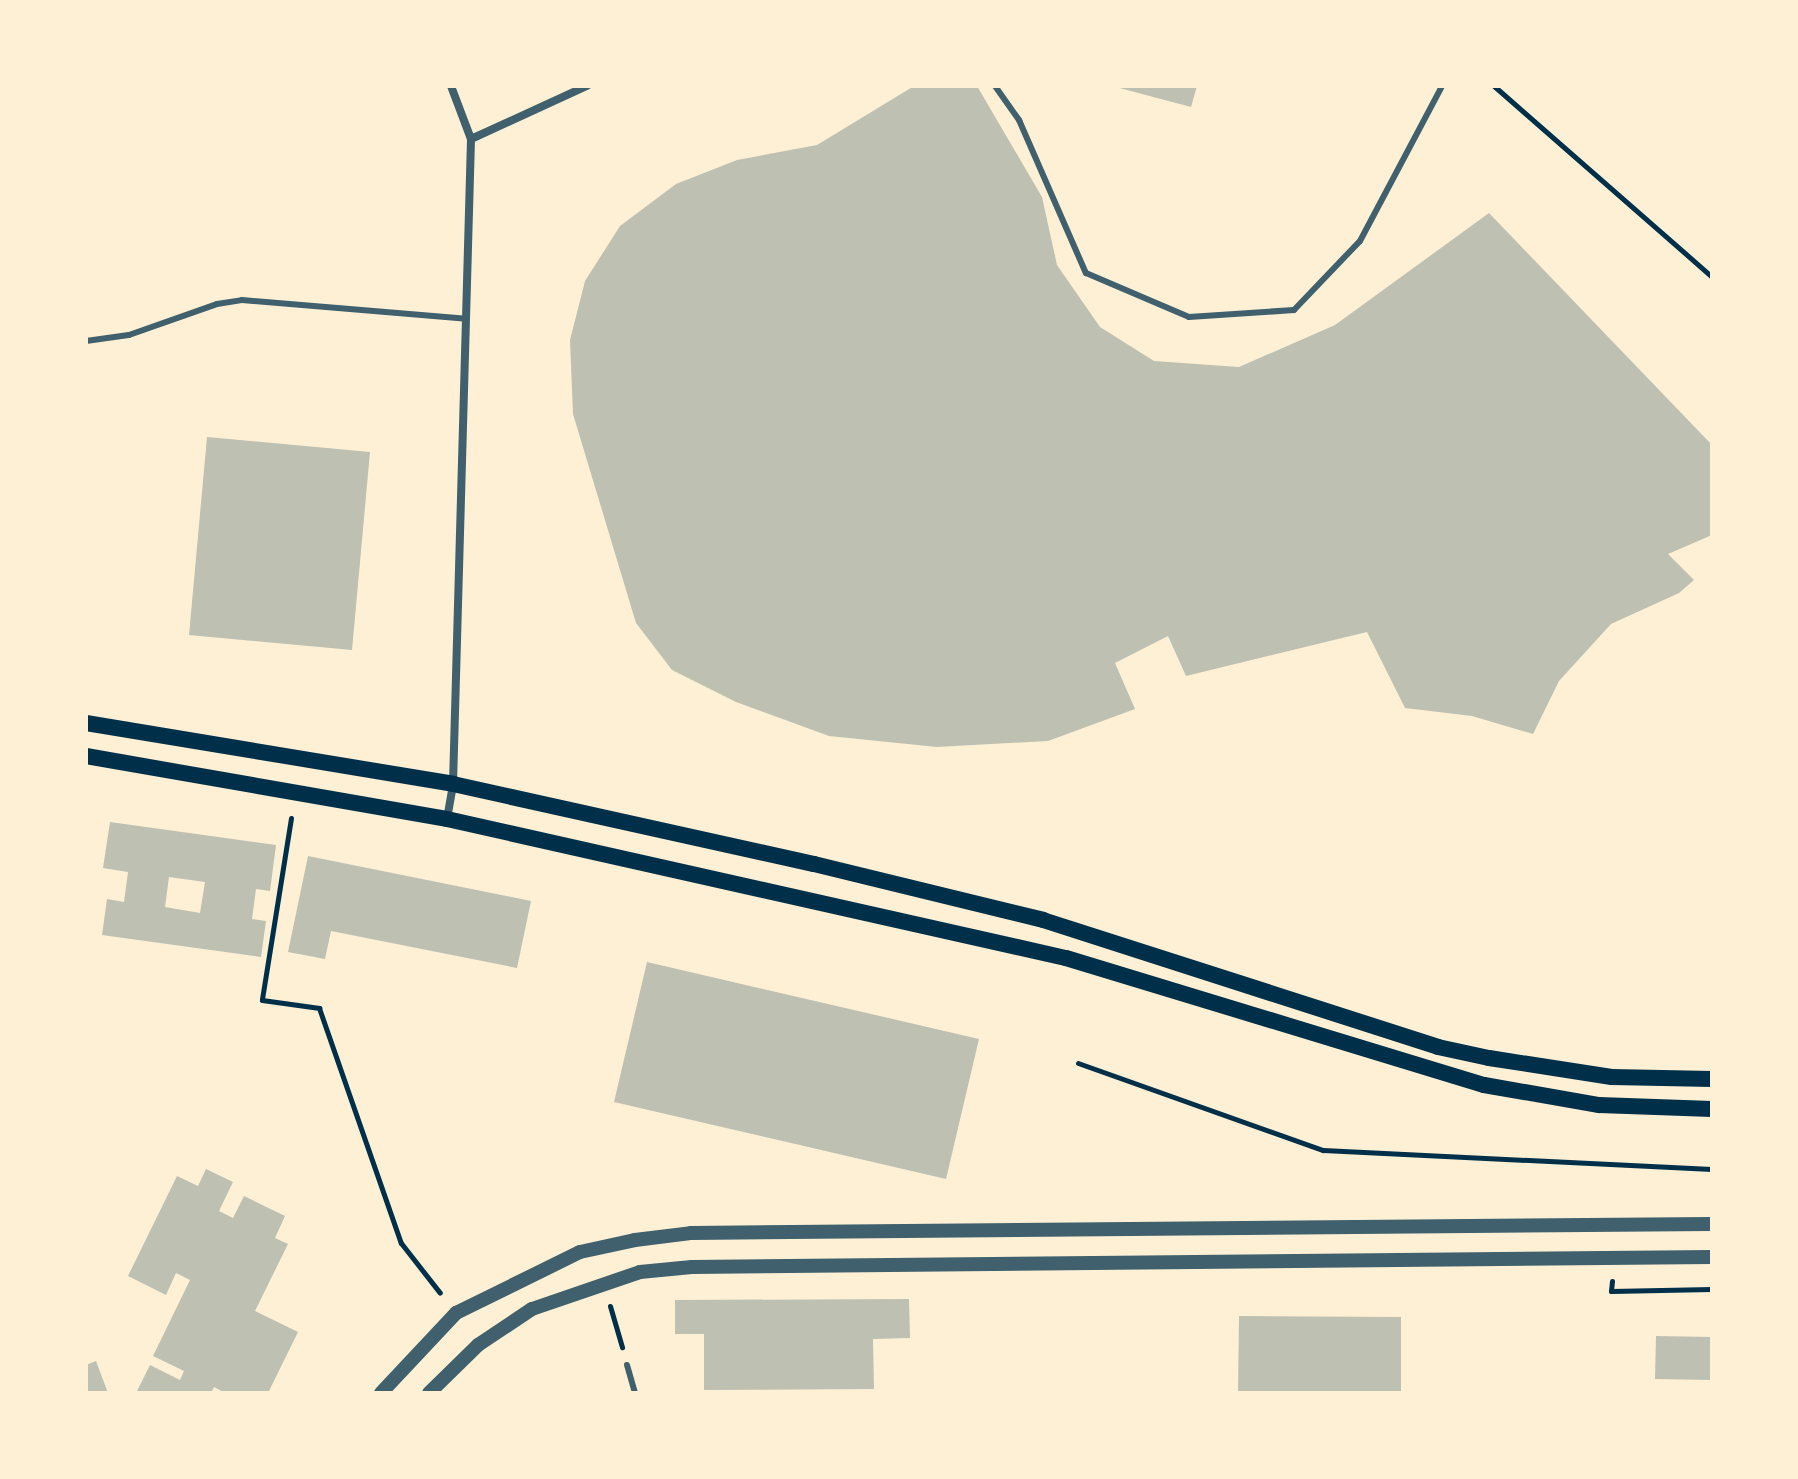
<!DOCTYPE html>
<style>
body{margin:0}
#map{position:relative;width:1798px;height:1479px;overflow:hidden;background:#fdf0d5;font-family:Raleway,sans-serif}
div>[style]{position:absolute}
.building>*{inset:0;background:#bec0b2}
.path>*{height:5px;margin:-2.5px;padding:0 2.5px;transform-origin:2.5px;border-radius:2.5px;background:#003049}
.service>*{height:6px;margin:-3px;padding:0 3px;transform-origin:3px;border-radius:3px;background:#3f606c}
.minor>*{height:8px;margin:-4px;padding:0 4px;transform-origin:4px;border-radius:4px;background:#3f606c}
.tertiary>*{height:14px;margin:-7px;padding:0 7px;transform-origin:7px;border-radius:7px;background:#3f606c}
.secondary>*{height:16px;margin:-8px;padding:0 8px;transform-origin:8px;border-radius:8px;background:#003049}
span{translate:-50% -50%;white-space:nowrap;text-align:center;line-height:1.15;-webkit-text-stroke:6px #fdf0d5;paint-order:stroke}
.frame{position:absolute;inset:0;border:88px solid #fdf0d5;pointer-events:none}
</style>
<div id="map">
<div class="building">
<i style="clip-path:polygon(914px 86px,977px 86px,1042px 197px,1057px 265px,1100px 327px,1154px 361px,1239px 367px,1335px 325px,1489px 213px,1712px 445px,1712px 535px,1668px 554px,1694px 580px,1679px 593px,1611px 624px,1559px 681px,1533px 734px,1472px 716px,1405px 708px,1367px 632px,1186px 676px,1168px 636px,1115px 663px,1135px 709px,1048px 741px,937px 747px,829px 736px,736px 702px,672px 670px,636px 623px,573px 414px,570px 340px,585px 281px,620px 226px,676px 184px,737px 160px,817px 145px)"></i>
<i style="clip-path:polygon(1112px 86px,1197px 86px,1191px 107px)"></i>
<i style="clip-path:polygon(207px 437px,370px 452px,352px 650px,189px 635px)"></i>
<i style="clip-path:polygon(evenodd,110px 822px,276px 845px,270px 891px,256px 889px,252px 919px,266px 921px,261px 957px,102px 935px,107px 899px,124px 902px,128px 872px,103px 868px,110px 822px,169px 877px,205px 882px,200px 913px,165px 907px,169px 877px)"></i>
<i style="clip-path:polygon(308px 856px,531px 901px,517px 968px,331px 931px,325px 959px,288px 952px)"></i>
<i style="clip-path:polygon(647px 962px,979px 1039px,946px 1179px,614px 1102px)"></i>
<i style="clip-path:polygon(206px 1169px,233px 1182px,219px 1211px,233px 1218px,244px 1196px,285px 1216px,275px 1238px,288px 1244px,255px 1311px,298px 1332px,268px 1393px,225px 1393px,214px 1387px,211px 1393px,136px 1393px,150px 1365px,180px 1380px,184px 1371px,153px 1356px,190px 1280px,176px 1273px,166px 1295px,128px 1276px,177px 1176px,198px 1186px)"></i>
<i style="clip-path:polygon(909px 1299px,910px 1338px,873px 1339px,874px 1389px,704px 1390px,704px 1334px,675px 1334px,675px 1300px)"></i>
<i style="clip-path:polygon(1239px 1316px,1401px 1317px,1401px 1393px,1238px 1393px)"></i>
<i style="clip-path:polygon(1656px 1336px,1712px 1337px,1712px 1380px,1655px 1379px)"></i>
<i style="clip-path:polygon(96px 1361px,108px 1393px,86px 1393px,86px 1365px)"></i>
</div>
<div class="path">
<i style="left:1494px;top:86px;width:290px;rotate:41.2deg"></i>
<i style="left:291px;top:818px;width:184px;rotate:99.1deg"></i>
<i style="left:262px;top:1000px;width:58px;rotate:8deg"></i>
<i style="left:319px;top:1008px;width:249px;rotate:70.8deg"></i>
<i style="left:401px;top:1243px;width:63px;rotate:52deg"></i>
<i style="left:1078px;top:1063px;width:260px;rotate:19.6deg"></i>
<i style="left:1323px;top:1150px;width:389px;rotate:2.8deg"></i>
<i style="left:1612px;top:1281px;width:10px;rotate:96deg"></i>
<i style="left:1611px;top:1291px;width:101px;rotate:-1.1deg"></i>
<i style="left:610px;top:1306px;width:43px;rotate:73.7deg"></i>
</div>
<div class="service">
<i style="left:995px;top:86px;width:42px;rotate:54.8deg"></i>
<i style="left:1019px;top:120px;width:167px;rotate:66.4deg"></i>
<i style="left:1086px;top:273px;width:112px;rotate:23.1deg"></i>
<i style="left:1189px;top:317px;width:105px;rotate:-3.8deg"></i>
<i style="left:1294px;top:310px;width:95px;rotate:-46.3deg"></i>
<i style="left:1360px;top:241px;width:175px;rotate:-62.1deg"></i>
<i style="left:86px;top:341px;width:43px;rotate:-7.9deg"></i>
<i style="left:129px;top:335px;width:93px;rotate:-19.4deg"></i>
<i style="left:217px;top:304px;width:25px;rotate:-9deg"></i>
<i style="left:242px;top:300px;width:225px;rotate:4.8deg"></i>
<i style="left:627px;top:1365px;width:29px;rotate:74deg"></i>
</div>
<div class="minor">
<i style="left:471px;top:139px;width:128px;rotate:-24.6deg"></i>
<i style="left:447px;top:819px;width:36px;rotate:-80deg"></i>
<i style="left:453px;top:784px;width:645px;rotate:-88.4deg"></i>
<i style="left:471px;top:139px;width:57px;rotate:-110.7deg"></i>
</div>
<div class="tertiary">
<i style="left:381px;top:1393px;width:110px;rotate:-46.8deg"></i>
<i style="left:456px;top:1313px;width:138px;rotate:-26.2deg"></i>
<i style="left:580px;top:1252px;width:56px;rotate:-12.3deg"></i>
<i style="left:635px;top:1240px;width:56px;rotate:-7.1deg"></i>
<i style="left:691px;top:1233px;width:1021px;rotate:-0.51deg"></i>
<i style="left:429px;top:1393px;width:69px;rotate:-44.4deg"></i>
<i style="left:478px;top:1345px;width:65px;rotate:-33.7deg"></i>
<i style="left:532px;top:1309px;width:114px;rotate:-18.9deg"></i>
<i style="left:640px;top:1272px;width:52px;rotate:-5.5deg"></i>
<i style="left:692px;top:1267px;width:1020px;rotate:-0.56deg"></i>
</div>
<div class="secondary">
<i style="left:86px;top:723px;width:372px;rotate:9.4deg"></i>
<i style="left:453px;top:784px;width:370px;rotate:12.5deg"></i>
<i style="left:814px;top:864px;width:236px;rotate:13.7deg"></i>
<i style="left:1043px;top:920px;width:415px;rotate:17.8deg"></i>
<i style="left:1438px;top:1047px;width:52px;rotate:12.2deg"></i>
<i style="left:1489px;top:1058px;width:124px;rotate:8.8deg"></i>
<i style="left:1612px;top:1077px;width:100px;rotate:1.1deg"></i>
<i style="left:86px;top:756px;width:366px;rotate:9.9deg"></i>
<i style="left:447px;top:819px;width:634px;rotate:12.66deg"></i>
<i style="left:1066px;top:958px;width:437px;rotate:16.9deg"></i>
<i style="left:1484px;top:1085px;width:117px;rotate:9.9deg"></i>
<i style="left:1599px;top:1105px;width:113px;rotate:2deg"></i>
</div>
<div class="frame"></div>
</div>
